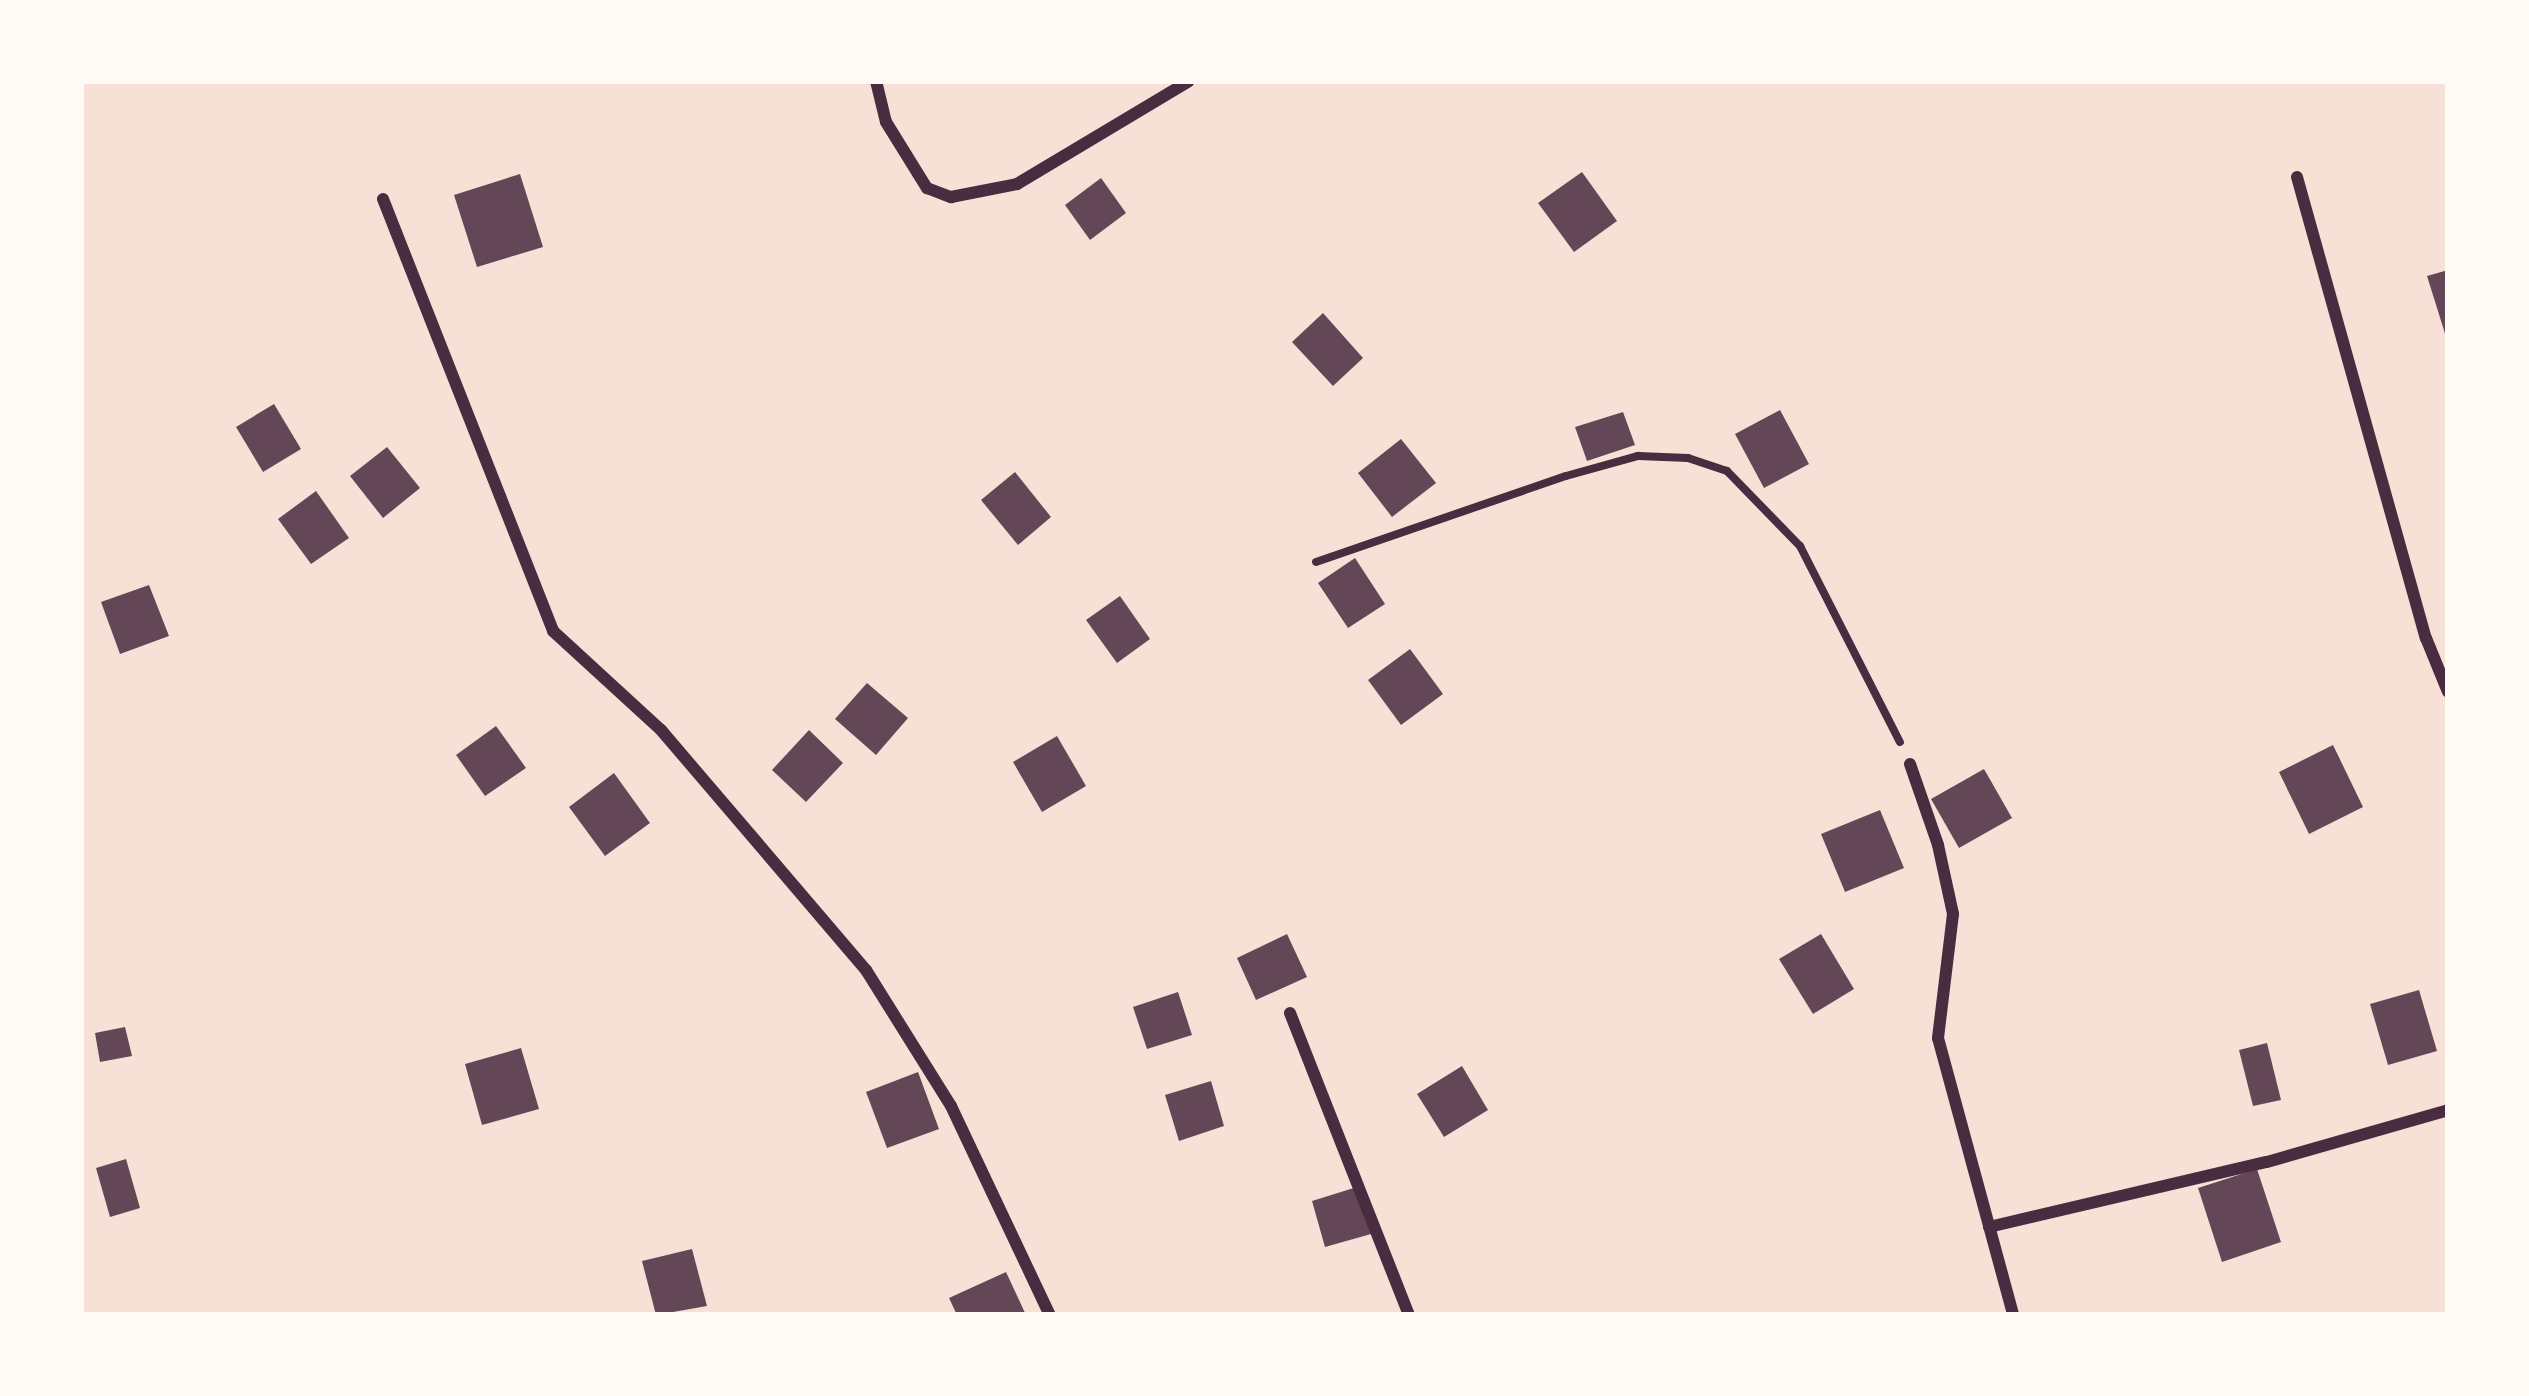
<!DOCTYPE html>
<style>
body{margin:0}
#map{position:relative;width:2529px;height:1396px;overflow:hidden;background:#f7e1d7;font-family:"DM Sans",sans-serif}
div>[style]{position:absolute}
.building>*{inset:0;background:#644757}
.path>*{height:8px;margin:-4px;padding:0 4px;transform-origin:4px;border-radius:4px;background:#4a2c40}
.minor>*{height:12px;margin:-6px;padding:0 6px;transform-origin:6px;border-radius:6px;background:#4a2c40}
span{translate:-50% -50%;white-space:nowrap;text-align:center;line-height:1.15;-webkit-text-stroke:9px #fffaf5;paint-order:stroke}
.frame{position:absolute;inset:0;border:84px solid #fffaf5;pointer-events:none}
</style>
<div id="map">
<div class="building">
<i style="clip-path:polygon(1582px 172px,1617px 221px,1574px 252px,1538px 203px)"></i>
<i style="clip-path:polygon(520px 174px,543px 247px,477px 267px,454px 195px)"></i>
<i style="clip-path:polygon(1101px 178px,1126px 213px,1090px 240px,1065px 205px)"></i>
<i style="clip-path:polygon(2448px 270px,2448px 340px,2447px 340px,2427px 276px)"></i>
<i style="clip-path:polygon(1323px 313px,1363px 358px,1333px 386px,1292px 342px)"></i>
<i style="clip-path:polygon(274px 404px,301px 449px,263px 472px,236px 427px)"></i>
<i style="clip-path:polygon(1780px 410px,1809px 464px,1764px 488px,1735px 434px)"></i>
<i style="clip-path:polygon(1623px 412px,1635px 445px,1587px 461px,1575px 427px)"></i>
<i style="clip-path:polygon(1401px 439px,1436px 483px,1392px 517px,1358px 473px)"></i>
<i style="clip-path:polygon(387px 447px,420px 488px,383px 518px,350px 476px)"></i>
<i style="clip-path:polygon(1015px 472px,1051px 517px,1018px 545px,981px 500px)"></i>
<i style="clip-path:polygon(316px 491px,349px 538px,311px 564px,278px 519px)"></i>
<i style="clip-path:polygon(1355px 558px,1385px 604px,1348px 628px,1318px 583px)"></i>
<i style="clip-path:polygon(149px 585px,169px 636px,120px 654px,101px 602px)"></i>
<i style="clip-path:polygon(1120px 596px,1150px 639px,1117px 663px,1086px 620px)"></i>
<i style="clip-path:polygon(1410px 649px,1443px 694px,1401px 725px,1368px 680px)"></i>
<i style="clip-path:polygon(867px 683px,908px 718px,876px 755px,835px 719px)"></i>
<i style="clip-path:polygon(496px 726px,526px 768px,485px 796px,456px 755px)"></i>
<i style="clip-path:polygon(809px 730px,843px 763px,806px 802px,772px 770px)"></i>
<i style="clip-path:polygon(1057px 736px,1086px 786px,1042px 812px,1013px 762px)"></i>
<i style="clip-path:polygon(2333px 745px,2363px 807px,2309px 834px,2279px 772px)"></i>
<i style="clip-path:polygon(1984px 769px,2012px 818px,1959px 848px,1931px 799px)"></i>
<i style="clip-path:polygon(614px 773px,650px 823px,605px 856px,569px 807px)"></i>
<i style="clip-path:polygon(1880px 810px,1904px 868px,1845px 892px,1821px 834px)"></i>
<i style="clip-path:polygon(1287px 934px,1307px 977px,1256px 1000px,1237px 958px)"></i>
<i style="clip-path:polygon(1821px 934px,1854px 989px,1813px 1014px,1779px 959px)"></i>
<i style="clip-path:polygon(2419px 990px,2437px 1051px,2388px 1065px,2370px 1004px)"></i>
<i style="clip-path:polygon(1178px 992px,1192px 1035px,1147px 1049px,1133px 1007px)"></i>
<i style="clip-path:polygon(125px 1027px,132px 1056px,100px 1062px,95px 1033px)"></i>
<i style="clip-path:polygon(2267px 1043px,2281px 1100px,2253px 1106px,2239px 1050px)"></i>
<i style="clip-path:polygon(521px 1048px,539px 1109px,482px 1125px,465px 1064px)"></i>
<i style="clip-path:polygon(1462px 1066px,1488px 1110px,1444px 1137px,1417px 1094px)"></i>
<i style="clip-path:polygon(918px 1072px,939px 1129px,887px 1148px,866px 1092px)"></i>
<i style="clip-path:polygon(1211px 1081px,1224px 1126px,1179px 1141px,1165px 1095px)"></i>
<i style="clip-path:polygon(126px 1159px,140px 1208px,110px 1217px,96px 1168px)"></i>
<i style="clip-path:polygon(2257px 1169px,2281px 1242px,2222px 1262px,2198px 1188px)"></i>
<i style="clip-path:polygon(1357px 1187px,1371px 1234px,1325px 1247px,1312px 1201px)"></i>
<i style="clip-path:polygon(692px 1249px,707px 1306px,656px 1315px,642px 1261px)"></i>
<i style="clip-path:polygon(1006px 1272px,1026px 1315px,957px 1315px,949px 1298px)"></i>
</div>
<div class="path">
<i style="left:1316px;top:562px;width:264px;rotate:-19deg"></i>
<i style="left:1566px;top:476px;width:75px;rotate:-15.5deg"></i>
<i style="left:1638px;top:456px;width:50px;rotate:2.3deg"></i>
<i style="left:1688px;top:458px;width:41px;rotate:18.4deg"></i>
<i style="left:1727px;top:471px;width:105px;rotate:45.8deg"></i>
<i style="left:1800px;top:546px;width:220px;rotate:63deg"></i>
</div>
<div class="minor">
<i style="left:876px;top:81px;width:42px;rotate:76.3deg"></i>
<i style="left:886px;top:122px;width:78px;rotate:58.2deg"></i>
<i style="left:927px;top:188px;width:26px;rotate:21deg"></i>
<i style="left:951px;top:197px;width:67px;rotate:-11.1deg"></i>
<i style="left:1017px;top:184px;width:200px;rotate:-30.9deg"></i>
<i style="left:2297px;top:177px;width:479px;rotate:74.4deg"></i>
<i style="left:2426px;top:638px;width:58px;rotate:67.8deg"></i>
<i style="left:383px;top:199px;width:464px;rotate:68.5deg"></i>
<i style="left:553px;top:631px;width:147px;rotate:42.5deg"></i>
<i style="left:661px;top:730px;width:316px;rotate:49.5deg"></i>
<i style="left:866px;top:970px;width:160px;rotate:58deg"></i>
<i style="left:951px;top:1106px;width:231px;rotate:64.7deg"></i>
<i style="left:1910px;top:764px;width:86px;rotate:70.9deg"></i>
<i style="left:1938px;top:845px;width:71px;rotate:77.7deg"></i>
<i style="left:1953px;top:914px;width:125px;rotate:96.9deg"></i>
<i style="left:1938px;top:1038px;width:287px;rotate:74.8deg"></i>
<i style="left:1290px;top:1013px;width:325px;rotate:68.5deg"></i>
<i style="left:1989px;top:1227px;width:285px;rotate:-13.2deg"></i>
<i style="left:2267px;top:1162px;width:188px;rotate:-16deg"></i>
</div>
<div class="frame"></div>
</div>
